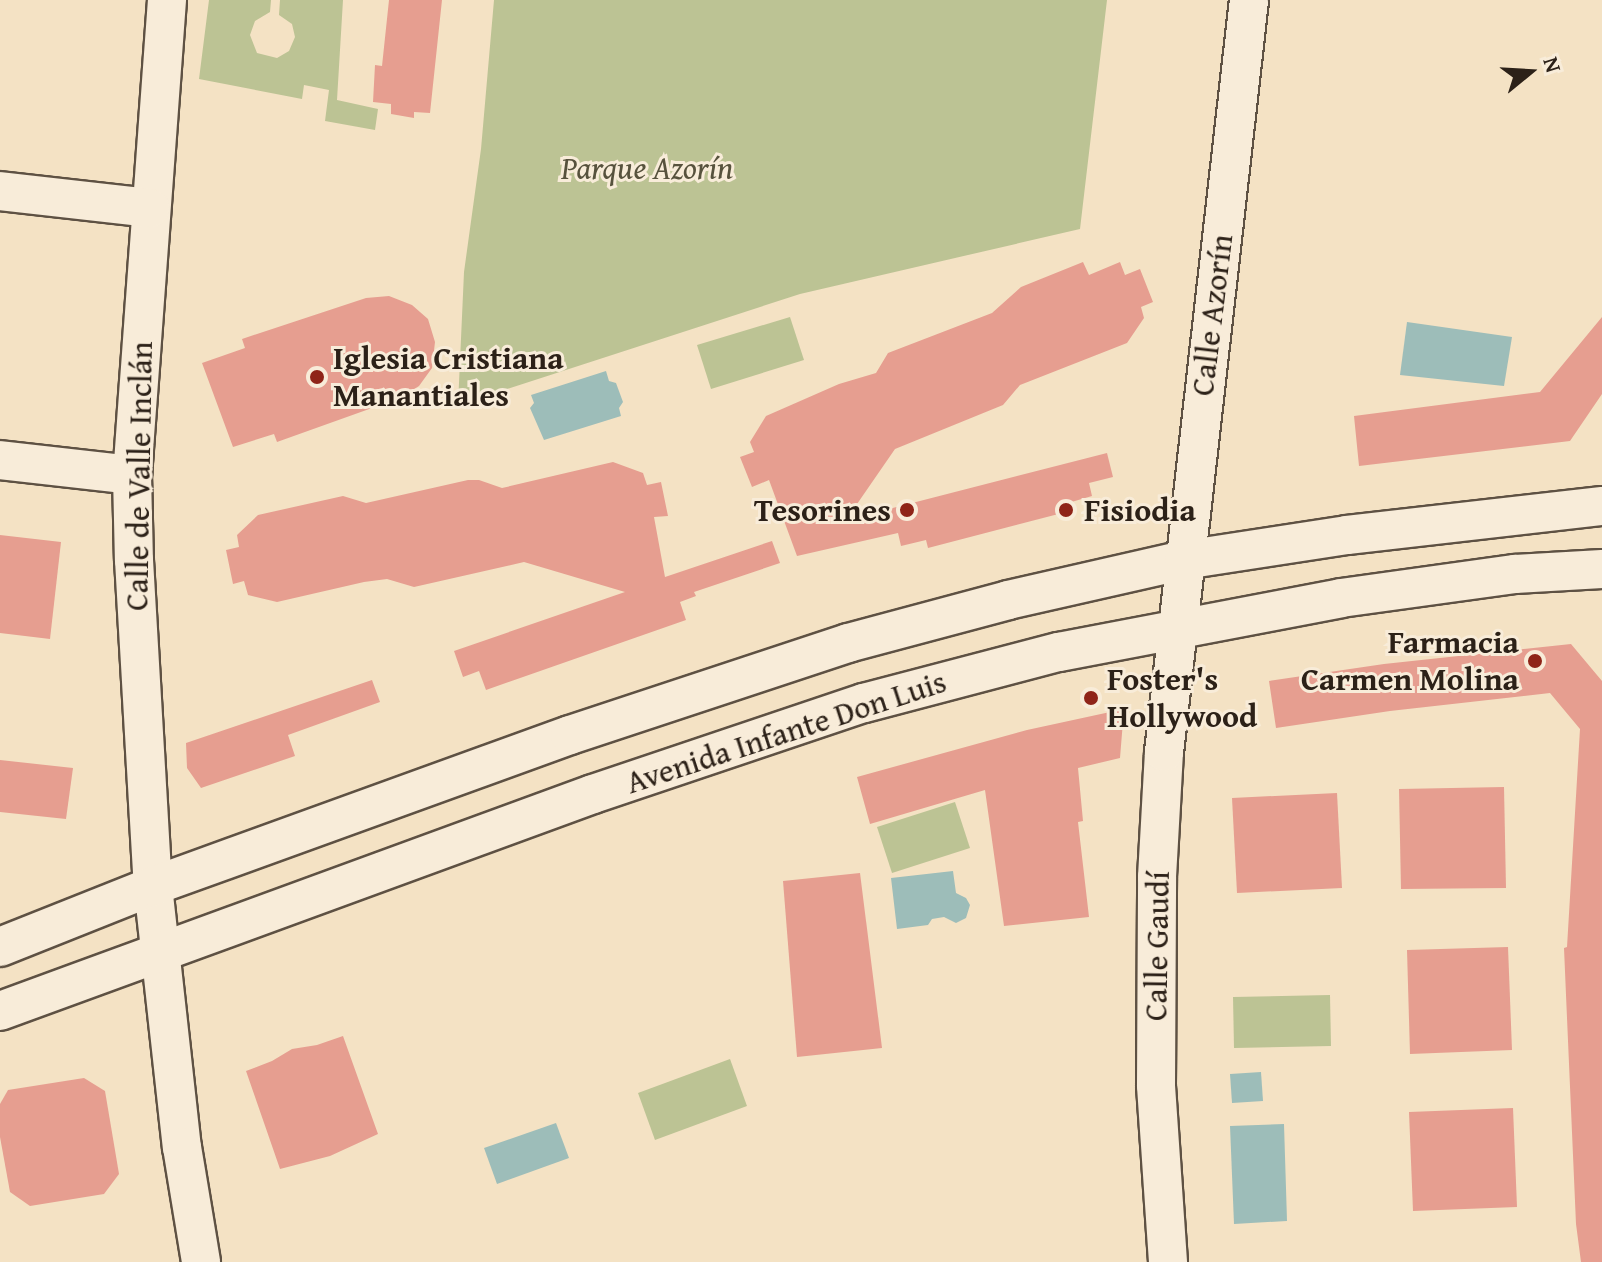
<!DOCTYPE html>
<meta charset="utf-8">
<style>
body{margin:0}
#map{position:relative;width:1602px;height:1262px;overflow:hidden;background:#f4e2c4;font-family:"Gentium Book Plus",serif}
div>[style]{position:absolute}
.green>*{inset:0;background:#bcc394}
.water>*{inset:0;background:#9dbdb9}
.building>*{inset:0;background:#e69e90}
.roads{filter:drop-shadow(2px 0 #5e5143) drop-shadow(-2px 0 #5e5143) drop-shadow(0 2px #5e5143) drop-shadow(0 -2px #5e5143)}
.minor>*{height:38px;margin:-19px;padding:0 19px;transform-origin:19px;border-radius:19px;background:#f8ecd9}
.dots>*{width:22px;height:22px;translate:-50% -50%;box-sizing:border-box;border:4px solid #f8ecd9;border-radius:50%}
span{translate:-50% -50%;white-space:nowrap;text-align:center;line-height:1.15;-webkit-text-stroke:6px #f8ecd9;paint-order:stroke}
.park-label{font-size:32px;color:#57523d;font-style:italic}
.street-label{font-size:32px;color:#2c2118}
.poi-label{font-size:32px;color:#2c2118;font-weight:700}
.left{translate:0 -50%;text-align:left}
.right{translate:-100% -50%;text-align:right}
.north{position:absolute;left:1490px;top:32px;width:80px;height:80px;-webkit-text-stroke:6px #f8ecd9;paint-order:stroke;rotate:72deg;font-size:22px;font-weight:700;line-height:32px;text-align:center;color:#2c2118}
.north::after{content:'';display:block;margin:auto;width:28px;height:36px;background:#2c2118;clip-path:polygon(50% 0,100% 100%,50% 72%,0 100%)}
</style>
<div id="map">
<div class="green">
<i style="clip-path:polygon(209px 0,271px 0,270px 12px,255px 21px,250px 35px,257px 53px,277px 58px,289px 51px,295px 37px,292px 24px,279px 15px,280px 0,343px 0,337px 100px,378px 109px,375px 130px,325px 121px,329px 90px,304px 85px,302px 99px,199px 79px)"></i>
<i style="clip-path:polygon(494px 0,1107px 0,1080px 229px,800px 294px,458px 405px,464px 272px,481px 149px)"></i>
<i style="clip-path:polygon(790px 317px,804px 360px,711px 389px,697px 345px)"></i>
<i style="clip-path:polygon(955px 802px,970px 848px,892px 873px,877px 827px)"></i>
<i style="clip-path:polygon(1330px 995px,1331px 1046px,1234px 1048px,1233px 997px)"></i>
<i style="clip-path:polygon(730px 1059px,747px 1106px,655px 1140px,638px 1093px)"></i>
</div>
<div class="water">
<i style="clip-path:polygon(1407px 322px,1512px 337px,1504px 386px,1400px 375px)"></i>
<i style="clip-path:polygon(606px 371px,609px 381px,616px 383px,623px 402px,619px 408px,621px 416px,544px 440px,530px 408px,534px 403px,531px 395px)"></i>
<i style="clip-path:polygon(953px 871px,956px 893px,966px 898px,970px 905px,966px 918px,956px 923px,944px 917px,932px 919px,928px 925px,897px 929px,891px 878px)"></i>
<i style="clip-path:polygon(1261px 1072px,1263px 1101px,1232px 1103px,1230px 1074px)"></i>
<i style="clip-path:polygon(556px 1123px,569px 1158px,497px 1184px,484px 1148px)"></i>
<i style="clip-path:polygon(1284px 1124px,1287px 1221px,1234px 1224px,1230px 1126px)"></i>
</div>
<div class="building">
<i style="clip-path:polygon(389px 0,442px 0,430px 113px,414px 112px,414px 118px,391px 114px,391px 104px,373px 102px,375px 65px,382px 66px)"></i>
<i style="clip-path:polygon(1083px 262px,1089px 275px,1120px 262px,1125px 275px,1140px 269px,1153px 302px,1141px 307px,1144px 318px,1127px 343px,1020px 385px,1003px 405px,895px 449px,846px 520px,1107px 453px,1113px 477px,1089px 483px,1092px 496px,1068px 503px,1070px 511px,928px 548px,926px 540px,901px 546px,898px 533px,797px 556px,769px 480px,752px 487px,740px 457px,754px 452px,750px 442px,766px 416px,839px 384px,876px 373px,888px 353px,992px 313px,1021px 287px)"></i>
<i style="clip-path:polygon(389px 296px,412px 305px,428px 319px,435px 342px,432px 368px,419px 386px,400px 398px,277px 442px,274px 434px,233px 447px,202px 363px,245px 348px,242px 339px,366px 298px)"></i>
<i style="clip-path:polygon(1602px 317px,1602px 394px,1570px 441px,1359px 466px,1354px 416px,1540px 392px)"></i>
<i style="clip-path:polygon(613px 462px,643px 473px,647px 485px,661px 482px,668px 516px,654px 517px,665px 577px,772px 541px,780px 563px,694px 592px,696px 596px,680px 602px,686px 620px,486px 690px,479px 671px,463px 677px,454px 651px,625px 592px,524px 562px,414px 587px,387px 579px,364px 582px,277px 602px,248px 595px,244px 581px,233px 584px,226px 550px,239px 547px,237px 535px,258px 515px,343px 496px,366px 503px,468px 480px,479px 480px,502px 488px)"></i>
<i style="clip-path:polygon(0 535px,61px 542px,50px 639px,0 633px)"></i>
<i style="clip-path:polygon(1571px 644px,1602px 681px,1602px 1262px,1581px 1262px,1576px 1224px,1566px 995px,1564px 948px,1567px 947px,1580px 729px,1550px 693px,1390px 711px,1276px 728px,1269px 681px,1384px 664px)"></i>
<i style="clip-path:polygon(372px 680px,380px 702px,288px 735px,295px 756px,201px 788px,187px 768px,186px 743px)"></i>
<i style="clip-path:polygon(1124px 709px,1120px 758px,1078px 768px,1083px 821px,1078px 822px,1089px 917px,1004px 926px,985px 790px,870px 824px,857px 777px,1027px 730px)"></i>
<i style="clip-path:polygon(0 760px,73px 768px,66px 819px,0 812px)"></i>
<i style="clip-path:polygon(1504px 787px,1506px 888px,1401px 889px,1399px 789px)"></i>
<i style="clip-path:polygon(1337px 793px,1342px 888px,1237px 893px,1232px 798px)"></i>
<i style="clip-path:polygon(860px 873px,882px 1048px,797px 1057px,783px 881px)"></i>
<i style="clip-path:polygon(1508px 947px,1512px 1050px,1410px 1054px,1407px 950px)"></i>
<i style="clip-path:polygon(343px 1036px,378px 1134px,330px 1156px,280px 1169px,246px 1071px,272px 1061px,292px 1049px,317px 1045px)"></i>
<i style="clip-path:polygon(84px 1078px,105px 1091px,119px 1174px,104px 1194px,30px 1206px,10px 1192px,0 1137px,0 1104px,8px 1090px)"></i>
<i style="clip-path:polygon(1513px 1108px,1517px 1207px,1413px 1211px,1409px 1112px)"></i>
</div>
<div class="roads">
<div class="minor">
<i style="left:167px;top:0;width:476px;rotate:94.2deg"></i>
<i style="left:132px;top:475px;width:85px;rotate:88.7deg"></i>
<i style="left:134px;top:560px;width:327px;rotate:86.7deg"></i>
<i style="left:153px;top:886px;width:263px;rotate:83.7deg"></i>
<i style="left:182px;top:1147px;width:117px;rotate:80.6deg"></i>
<i style="left:0;top:191px;width:151px;rotate:6.5deg"></i>
<i style="left:0;top:460px;width:133px;rotate:6.5deg"></i>
<i style="left:0;top:947px;width:165px;rotate:-21.7deg"></i>
<i style="left:153px;top:886px;width:443px;rotate:-19.9deg"></i>
<i style="left:570px;top:735px;width:293px;rotate:-18.3deg"></i>
<i style="left:848px;top:643px;width:166px;rotate:-15deg"></i>
<i style="left:1008px;top:600px;width:180px;rotate:-12.8deg"></i>
<i style="left:1184px;top:560px;width:165px;rotate:-8.7deg"></i>
<i style="left:1347px;top:535px;width:257px;rotate:-6.5deg"></i>
<i style="left:0;top:1011px;width:631px;rotate:-20.1deg"></i>
<i style="left:593px;top:794px;width:286px;rotate:-18.6deg"></i>
<i style="left:864px;top:703px;width:202px;rotate:-14.7deg"></i>
<i style="left:1059px;top:652px;width:287px;rotate:-10.8deg"></i>
<i style="left:1341px;top:598px;width:176px;rotate:-7.9deg"></i>
<i style="left:1515px;top:574px;width:87px;rotate:-3.3deg"></i>
<i style="left:1168px;top:1262px;width:177px;rotate:-93.9deg"></i>
<i style="left:1156px;top:1085px;width:208px;rotate:-89.7deg"></i>
<i style="left:1157px;top:877px;width:125px;rotate:-86.8deg"></i>
<i style="left:1164px;top:752px;width:757px;rotate:-83.55deg"></i>
</div>
</div>
<div class="dots">
<i style="left:317px;top:377px;background:#8f2418"></i>
<i style="left:907px;top:510px;background:#8f2418"></i>
<i style="left:1066px;top:510px;background:#8f2418"></i>
<i style="left:1535px;top:661px;background:#8f2418"></i>
<i style="left:1091px;top:698px;background:#8f2418"></i>
</div>
<div class="park-label">
<span style="left:647px;top:168px">Parque Azorín</span>
</div>
<div class="street-label">
<span style="left:1212px;top:315px;rotate:-83deg">Calle Azorín</span>
<span style="left:139px;top:476px;rotate:-89deg">Calle de Valle Inclán</span>
<span style="left:786px;top:732px;rotate:-18deg">Avenida Infante Don Luis</span>
<span style="left:1157px;top:946px;rotate:-89deg">Calle Gaudí</span>
</div>
<div class="poi-label">
<span class="left" style="left:333px;top:377px">Iglesia Cristiana<br>Manantiales</span>
<span class="right" style="left:891px;top:510px">Tesorines</span>
<span class="left" style="left:1084px;top:510px">Fisiodia</span>
<span class="right" style="left:1519px;top:661px">Farmacia<br>Carmen Molina</span>
<span class="left" style="left:1107px;top:698px">Foster's<br>Hollywood</span>
</div>
<div class="north">N</div>
</div>
